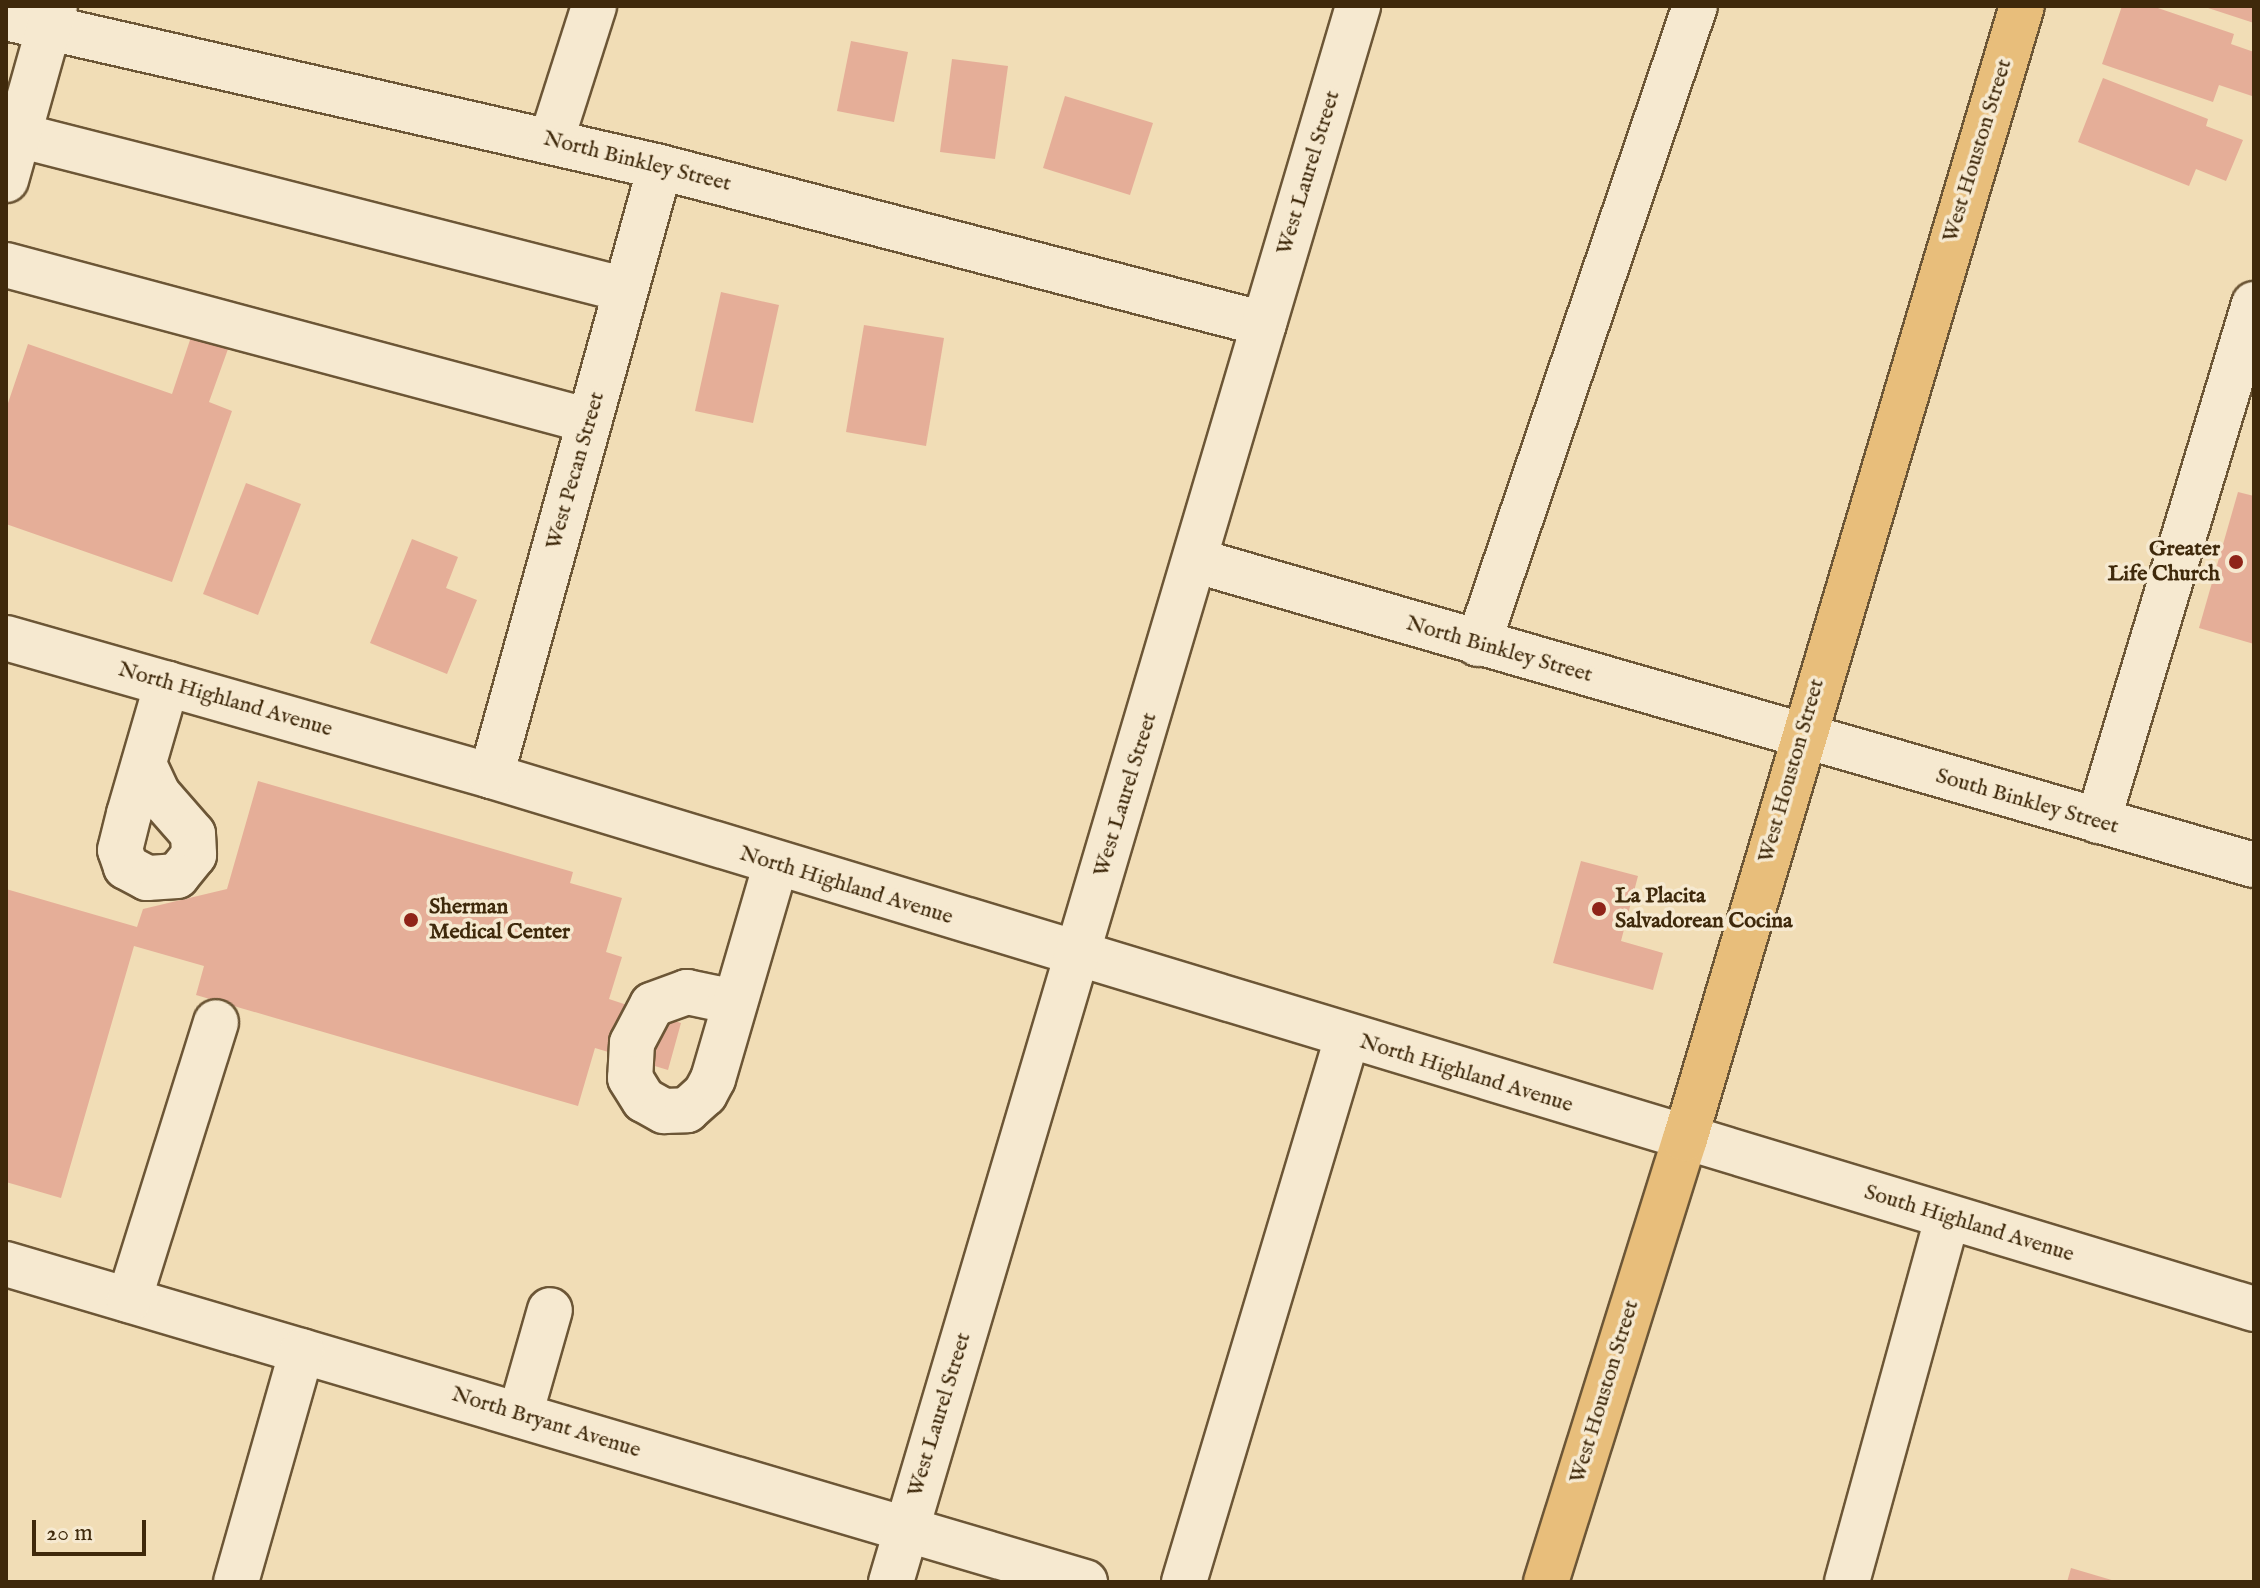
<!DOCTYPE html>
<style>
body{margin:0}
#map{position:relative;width:2260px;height:1588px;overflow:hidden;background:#f1ddb6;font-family:"IM FELL English",serif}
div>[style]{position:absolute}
.building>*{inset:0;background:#e5ae98}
.roads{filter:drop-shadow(2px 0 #6c5636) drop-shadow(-2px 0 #6c5636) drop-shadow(0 2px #6c5636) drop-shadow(0 -2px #6c5636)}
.minor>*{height:44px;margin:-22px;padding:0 22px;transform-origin:22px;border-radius:22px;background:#f6e9d0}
.major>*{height:44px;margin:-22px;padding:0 22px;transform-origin:22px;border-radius:22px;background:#e8be7b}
.dots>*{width:22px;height:22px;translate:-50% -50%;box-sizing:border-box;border:4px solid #f6e9d0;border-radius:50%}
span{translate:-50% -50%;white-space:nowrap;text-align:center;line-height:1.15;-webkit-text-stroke:7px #f6e9d0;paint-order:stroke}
.street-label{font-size:22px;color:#3f290b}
.poi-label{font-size:22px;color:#3f290b;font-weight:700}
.right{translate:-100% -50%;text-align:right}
.left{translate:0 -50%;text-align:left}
.frame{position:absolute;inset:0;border:8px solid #3f290b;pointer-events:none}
.scale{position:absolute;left:32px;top:1520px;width:114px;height:36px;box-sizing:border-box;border:4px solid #3f290b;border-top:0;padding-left:10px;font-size:24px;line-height:28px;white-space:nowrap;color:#3f290b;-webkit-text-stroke:6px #f6e9d0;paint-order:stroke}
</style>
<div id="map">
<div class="building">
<i style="clip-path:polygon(2122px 6px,2152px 6px,2234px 34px,2231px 44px,2254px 52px,2252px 96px,2219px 85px,2213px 102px,2102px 64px)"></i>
<i style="clip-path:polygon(2254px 6px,2254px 23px,2205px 7px,2205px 6px)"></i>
<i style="clip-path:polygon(851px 41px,908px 52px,894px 122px,837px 111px)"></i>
<i style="clip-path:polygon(952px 59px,1008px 66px,995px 159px,940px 152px)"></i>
<i style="clip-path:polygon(2103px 78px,2208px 119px,2206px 126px,2243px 140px,2226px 181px,2196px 169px,2189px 186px,2078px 142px)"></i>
<i style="clip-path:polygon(1065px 96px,1153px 123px,1130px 195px,1043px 168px)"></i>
<i style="clip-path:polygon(721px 292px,779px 305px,753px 423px,695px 411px)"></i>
<i style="clip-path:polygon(864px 325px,944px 338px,926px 446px,846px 432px)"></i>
<i style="clip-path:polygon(191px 337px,228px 349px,209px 402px,232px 411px,172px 582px,6px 524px,6px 409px,28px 344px,172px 394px)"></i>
<i style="clip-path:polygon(246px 483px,301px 504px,258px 615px,203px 594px)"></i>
<i style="clip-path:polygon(2238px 492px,2254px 496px,2254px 644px,2199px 628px)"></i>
<i style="clip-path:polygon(412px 539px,458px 557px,446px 588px,477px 600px,447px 674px,370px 643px)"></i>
<i style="clip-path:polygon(258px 781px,573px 872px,570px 883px,622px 898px,606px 952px,622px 957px,609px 999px,681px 1023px,668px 1070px,595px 1048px,578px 1106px,196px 995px,204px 966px,134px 946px,61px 1198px,6px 1182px,6px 889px,137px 927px,143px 909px,227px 889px)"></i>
<i style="clip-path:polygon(1581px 861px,1638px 876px,1621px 941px,1663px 953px,1653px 990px,1553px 963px)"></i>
<i style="clip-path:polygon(2071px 1568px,2115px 1581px,2115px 1582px,2067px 1582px)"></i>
</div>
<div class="roads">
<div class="minor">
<i style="left:6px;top:18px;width:671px;rotate:12.83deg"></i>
<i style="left:660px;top:167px;width:624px;rotate:14.57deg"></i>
<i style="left:18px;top:135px;width:627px;rotate:14.3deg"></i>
<i style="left:551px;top:141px;width:142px;rotate:-72.3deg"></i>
<i style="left:6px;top:180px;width:181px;rotate:-74.3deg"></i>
<i style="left:6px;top:265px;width:604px;rotate:14.96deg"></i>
<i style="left:1197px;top:561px;width:1100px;rotate:16.05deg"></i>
<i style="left:6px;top:638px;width:504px;rotate:15.88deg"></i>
<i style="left:491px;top:776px;width:1842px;rotate:16.82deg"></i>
<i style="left:1478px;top:644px;width:674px;rotate:-71.22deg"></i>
<i style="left:144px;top:764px;width:33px;rotate:65deg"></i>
<i style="left:158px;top:794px;width:53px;rotate:48.8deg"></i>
<i style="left:193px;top:834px;width:21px;rotate:87deg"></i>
<i style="left:194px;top:855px;width:27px;rotate:129deg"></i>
<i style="left:177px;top:876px;width:30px;rotate:176deg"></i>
<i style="left:147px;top:878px;width:24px;rotate:-152deg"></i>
<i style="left:126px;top:867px;width:18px;rotate:-109deg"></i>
<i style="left:120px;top:850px;width:37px;rotate:-76deg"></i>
<i style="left:129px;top:814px;width:136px;rotate:-73.8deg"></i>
<i style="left:491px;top:776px;width:632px;rotate:-74.49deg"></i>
<i style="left:2098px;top:821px;width:540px;rotate:-73.21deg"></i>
<i style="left:735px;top:1002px;width:49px;rotate:-168.2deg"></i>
<i style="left:687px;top:992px;width:37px;rotate:160deg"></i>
<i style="left:652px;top:1005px;width:43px;rotate:117.8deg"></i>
<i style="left:632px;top:1043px;width:35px;rotate:93deg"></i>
<i style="left:630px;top:1078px;width:26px;rotate:58deg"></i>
<i style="left:644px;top:1100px;width:23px;rotate:29deg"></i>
<i style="left:664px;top:1111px;width:23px;rotate:-2deg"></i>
<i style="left:687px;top:1110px;width:24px;rotate:-42deg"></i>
<i style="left:705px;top:1094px;width:17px;rotate:-62deg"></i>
<i style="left:713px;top:1079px;width:224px;rotate:-73.7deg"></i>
<i style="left:6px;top:1264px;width:1125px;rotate:16.42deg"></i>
<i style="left:129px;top:1300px;width:291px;rotate:-72.6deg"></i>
<i style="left:520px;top:1415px;width:109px;rotate:-74.1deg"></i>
<i style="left:236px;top:1582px;width:240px;rotate:-74.1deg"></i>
<i style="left:891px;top:1582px;width:1644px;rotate:-73.49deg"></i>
<i style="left:1184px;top:1582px;width:568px;rotate:-73.32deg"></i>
<i style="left:1847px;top:1582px;width:377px;rotate:-74.6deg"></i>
</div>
<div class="major">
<i style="left:1546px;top:1582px;width:464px;rotate:-72.6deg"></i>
<i style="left:1685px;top:1139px;width:1182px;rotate:-73.44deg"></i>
</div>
</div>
<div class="dots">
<i style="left:2236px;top:562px;background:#8f2418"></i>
<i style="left:1599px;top:909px;background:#8f2418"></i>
<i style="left:411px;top:920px;background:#8f2418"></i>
</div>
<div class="street-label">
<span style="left:1978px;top:151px;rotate:-73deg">West Houston Street</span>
<span style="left:637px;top:162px;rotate:14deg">North Binkley Street</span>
<span style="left:1309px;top:173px;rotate:-73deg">West Laurel Street</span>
<span style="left:576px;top:471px;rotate:-74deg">West Pecan Street</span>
<span style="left:1499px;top:650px;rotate:16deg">North Binkley Street</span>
<span style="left:225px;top:700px;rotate:16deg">North Highland Avenue</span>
<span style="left:1792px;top:771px;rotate:-74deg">West Houston Street</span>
<span style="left:1126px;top:795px;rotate:-73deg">West Laurel Street</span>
<span style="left:2027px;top:802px;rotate:16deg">South Binkley Street</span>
<span style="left:846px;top:886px;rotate:17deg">North Highland Avenue</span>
<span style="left:1466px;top:1074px;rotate:17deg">North Highland Avenue</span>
<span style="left:1969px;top:1224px;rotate:17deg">South Highland Avenue</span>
<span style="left:1605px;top:1392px;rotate:-73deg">West Houston Street</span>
<span style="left:940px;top:1415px;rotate:-73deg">West Laurel Street</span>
<span style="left:546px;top:1423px;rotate:17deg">North Bryant Avenue</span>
</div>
<div class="poi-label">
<span class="right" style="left:2220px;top:562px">Greater<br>Life Church</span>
<span class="left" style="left:1615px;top:909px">La Placita<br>Salvadorean Cocina</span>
<span class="left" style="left:429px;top:920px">Sherman<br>Medical Center</span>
</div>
<div class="frame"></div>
<div class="scale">20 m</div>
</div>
